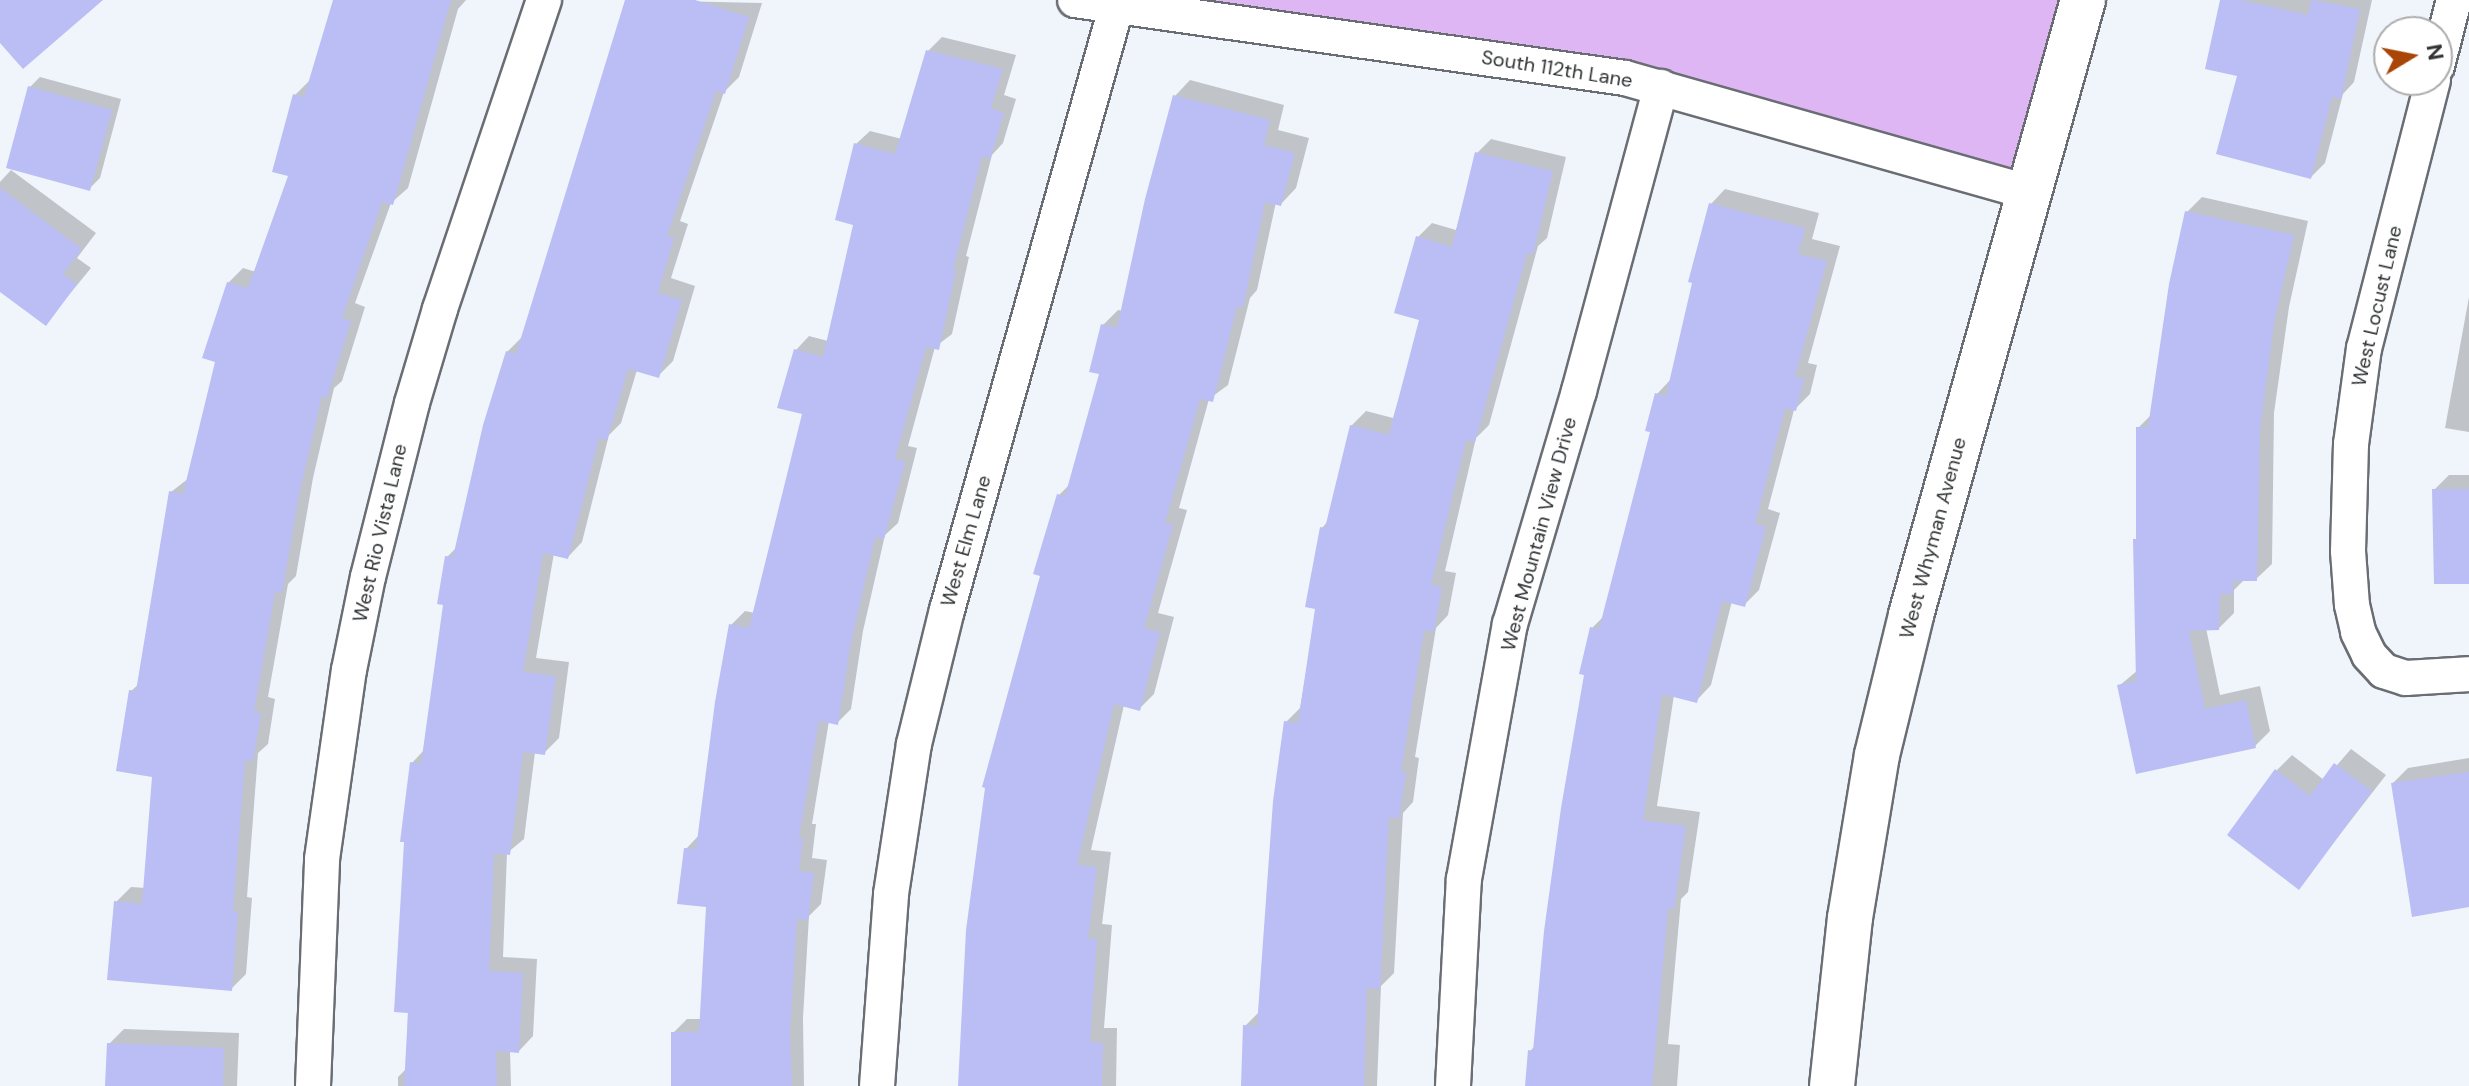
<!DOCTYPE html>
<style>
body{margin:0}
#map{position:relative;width:2469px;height:1086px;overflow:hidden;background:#f0f5fc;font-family:"DM Sans",sans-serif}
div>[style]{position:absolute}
.green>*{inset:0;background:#deb6f3}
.shadow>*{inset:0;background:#0003}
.building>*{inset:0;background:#bbbdf5}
.roads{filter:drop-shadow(2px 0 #6a6e74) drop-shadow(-2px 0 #6a6e74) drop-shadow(0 2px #6a6e74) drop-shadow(0 -2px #6a6e74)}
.street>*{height:34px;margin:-17px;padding:0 17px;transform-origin:17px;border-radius:17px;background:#fff}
.secondary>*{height:44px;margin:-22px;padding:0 22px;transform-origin:22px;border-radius:22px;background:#fff}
span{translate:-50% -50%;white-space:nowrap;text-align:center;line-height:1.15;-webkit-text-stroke:7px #fff;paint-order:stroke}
.street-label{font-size:20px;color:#313335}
.north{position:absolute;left:2373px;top:16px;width:80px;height:80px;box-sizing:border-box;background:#fff;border:2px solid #adadae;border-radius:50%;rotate:80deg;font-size:22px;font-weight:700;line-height:32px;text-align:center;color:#313335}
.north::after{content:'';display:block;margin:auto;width:28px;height:36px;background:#a84507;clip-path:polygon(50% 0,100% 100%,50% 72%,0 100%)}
</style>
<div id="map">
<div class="green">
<i style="clip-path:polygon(1075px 0,2083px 0,2029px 192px,1703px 99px)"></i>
</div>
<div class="shadow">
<i style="clip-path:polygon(335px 0,466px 0,458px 9px,408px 188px,391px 203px,355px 303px,365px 307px,342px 381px,334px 388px,313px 478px,296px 576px,288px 584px,268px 697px,275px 699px,268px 744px,258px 753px,247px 897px,252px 898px,246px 974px,231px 989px,116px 902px,131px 887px,146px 888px,154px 775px,131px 691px,139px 684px,171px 492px,189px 478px,218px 361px,228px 283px,243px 268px,256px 272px,290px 175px,295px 95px,310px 80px)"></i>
<i style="clip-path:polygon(628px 0,762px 3px,739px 77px,724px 92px,680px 221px,688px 224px,671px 278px,695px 286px,673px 361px,658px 376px,637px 370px,621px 423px,609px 435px,582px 542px,568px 557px,554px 553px,536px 658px,569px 662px,559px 738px,544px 753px,535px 752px,524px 839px,507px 853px,503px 957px,537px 959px,533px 1036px,519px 1051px,510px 1050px,511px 1086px,398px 1086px,398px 1077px,407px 1068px,412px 763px,425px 749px,446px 603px,447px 557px,458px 546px,507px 352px,522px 337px)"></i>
<i style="clip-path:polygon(2222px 0,2372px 0,2354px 82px,2343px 94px,2325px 163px,2311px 177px,2239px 74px)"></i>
<i style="clip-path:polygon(942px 37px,1016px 55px,1004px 95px,1016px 99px,1003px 143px,992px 155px,966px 256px,969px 257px,952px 334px,935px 347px,908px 446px,917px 448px,898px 523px,885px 535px,863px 631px,851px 709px,837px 723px,829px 721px,812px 824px,816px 824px,812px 858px,827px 860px,821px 904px,809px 916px,803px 1018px,804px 1086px,673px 1086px,673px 1033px,687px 1019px,702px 1019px,708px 906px,686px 849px,700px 834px,731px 625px,745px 611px,755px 613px,804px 413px,796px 350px,809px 336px,828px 341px,855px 223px,856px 144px,870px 131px,902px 139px,928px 51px)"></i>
<i style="clip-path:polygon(40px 77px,121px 99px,100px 178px,89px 189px,30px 87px)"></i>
<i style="clip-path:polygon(1190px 80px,1284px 105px,1278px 130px,1309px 138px,1296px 188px,1281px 204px,1276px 202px,1257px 290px,1250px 298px,1228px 385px,1209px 399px,1179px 508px,1187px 510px,1158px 613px,1174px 617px,1154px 694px,1139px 709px,1124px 705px,1091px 850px,1111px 852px,1102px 924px,1112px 925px,1104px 1028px,1117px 1028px,1116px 1086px,960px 1086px,968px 930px,1059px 495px,1070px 484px,1101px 373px,1103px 325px,1118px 310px,1123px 311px,1147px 199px,1175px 96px)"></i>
<i style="clip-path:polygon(1491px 139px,1566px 157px,1547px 238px,1538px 246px,1489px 425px,1476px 438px,1445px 571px,1456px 573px,1448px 615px,1436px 628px,1415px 757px,1419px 758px,1413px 802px,1403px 813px,1394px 973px,1381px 986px,1377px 1086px,1243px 1086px,1245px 1026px,1260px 1011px,1286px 722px,1300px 708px,1317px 608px,1322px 528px,1329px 520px,1351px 426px,1366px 411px,1393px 418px,1422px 319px,1418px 237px,1432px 223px,1456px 230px,1477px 153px)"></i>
<i style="clip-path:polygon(11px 170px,96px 233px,77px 258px,91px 268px,46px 323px,0 289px,0 182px)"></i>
<i style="clip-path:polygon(1725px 189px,1819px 213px,1812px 239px,1840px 246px,1808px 363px,1817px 365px,1810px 394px,1794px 410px,1768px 509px,1780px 513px,1759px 590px,1744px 605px,1732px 601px,1711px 685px,1697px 700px,1674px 695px,1657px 806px,1700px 812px,1688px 892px,1681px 899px,1668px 1044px,1680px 1045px,1677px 1086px,1527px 1086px,1530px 1051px,1536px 1045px,1592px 628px,1605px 615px,1653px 431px,1657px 394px,1672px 378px,1711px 204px)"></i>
<i style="clip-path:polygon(2202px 197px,2308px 221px,2289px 307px,2274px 413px,2272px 564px,2256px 579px,2245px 579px,2234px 590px,2234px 613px,2219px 628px,2206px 628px,2220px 695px,2260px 686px,2270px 731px,2255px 746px,2119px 686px,2138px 670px,2135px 540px,2138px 537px,2138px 428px,2152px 414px,2187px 212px)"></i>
<i style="clip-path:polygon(2469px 297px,2469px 432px,2445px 428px)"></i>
<i style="clip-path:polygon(2449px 475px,2469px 475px,2469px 582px,2434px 490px)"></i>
<i style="clip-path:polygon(2351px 749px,2386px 775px,2299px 887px,2277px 770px,2292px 755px,2324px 780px)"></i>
<i style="clip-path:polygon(2469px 758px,2469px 905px,2393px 783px,2408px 768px)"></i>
<i style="clip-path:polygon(124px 1029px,239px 1033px,237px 1086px,107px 1086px,109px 1044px)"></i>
</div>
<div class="building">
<i style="clip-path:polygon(0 0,103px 0,23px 69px,0 43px)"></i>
<i style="clip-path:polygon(333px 0,451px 0,393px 205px,382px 202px,342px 318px,351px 321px,327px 398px,322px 396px,299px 494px,282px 593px,275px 592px,254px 712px,261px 713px,253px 761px,245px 760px,233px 911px,238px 912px,232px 991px,107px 980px,114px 901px,142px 904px,152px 777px,116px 771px,129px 690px,136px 691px,169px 491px,183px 494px,215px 362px,202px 358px,227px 282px,248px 288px,288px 176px,272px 172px,293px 94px,304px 97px)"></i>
<i style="clip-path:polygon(625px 0,695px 0,749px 17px,725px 94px,716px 91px,667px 236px,674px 238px,658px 293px,682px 300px,659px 378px,628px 369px,607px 440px,599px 438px,568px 559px,543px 553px,523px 672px,556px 676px,545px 755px,523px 752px,510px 855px,494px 853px,489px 971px,523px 973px,519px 1053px,496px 1051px,497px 1086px,404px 1086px,408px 1013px,394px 1012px,404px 842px,400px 842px,410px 762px,421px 764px,443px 605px,437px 604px,445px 556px,453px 557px,483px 425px,506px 351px,516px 354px)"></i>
<i style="clip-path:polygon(2220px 0,2240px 0,2308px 15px,2311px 0,2360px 9px,2341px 99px,2332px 97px,2311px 179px,2216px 154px,2237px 76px,2205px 69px)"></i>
<i style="clip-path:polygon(926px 50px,1003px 69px,991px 108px,1004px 113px,990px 159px,982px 156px,953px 270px,956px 270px,939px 350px,926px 347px,895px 459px,905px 462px,884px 539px,875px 537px,850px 647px,838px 725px,819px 721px,799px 837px,803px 838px,799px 871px,814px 873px,808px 920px,797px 919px,790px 1033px,792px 1086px,671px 1086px,671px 1032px,699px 1032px,706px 907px,677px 904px,684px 848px,696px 849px,715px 702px,729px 624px,749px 628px,802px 414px,777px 408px,794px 349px,823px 357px,853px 225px,835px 220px,854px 143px,895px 154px)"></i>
<i style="clip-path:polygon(28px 86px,112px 110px,90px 191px,6px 168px)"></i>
<i style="clip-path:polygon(1173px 95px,1270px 120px,1264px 145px,1295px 153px,1281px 206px,1265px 202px,1243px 307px,1237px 306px,1213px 402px,1200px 399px,1165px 523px,1173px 525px,1144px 628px,1160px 632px,1140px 711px,1114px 704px,1077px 865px,1097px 867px,1088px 939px,1097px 939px,1090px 1042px,1103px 1043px,1102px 1086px,958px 1086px,966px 930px,985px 788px,982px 787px,1040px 576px,1033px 574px,1057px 494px,1065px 496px,1099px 374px,1089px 372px,1101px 324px,1117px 328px,1145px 199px)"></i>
<i style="clip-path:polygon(1475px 152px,1553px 171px,1533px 254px,1527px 253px,1475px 442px,1466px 440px,1431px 585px,1442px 587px,1434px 632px,1424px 630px,1401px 771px,1406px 772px,1399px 819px,1389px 817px,1380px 989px,1367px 988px,1364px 1086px,1241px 1086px,1243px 1025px,1257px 1026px,1273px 801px,1284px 721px,1298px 723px,1315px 609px,1305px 607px,1320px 527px,1325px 528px,1350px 425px,1389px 435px,1419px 320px,1394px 313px,1416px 236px,1452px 247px)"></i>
<i style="clip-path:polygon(0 188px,82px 249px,63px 274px,77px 284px,46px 326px,0 292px)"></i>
<i style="clip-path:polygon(1709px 203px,1805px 228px,1798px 254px,1827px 261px,1795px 377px,1804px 379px,1796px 411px,1785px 408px,1755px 524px,1766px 527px,1745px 607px,1722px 601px,1697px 703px,1662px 694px,1643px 820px,1686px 826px,1674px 909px,1668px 908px,1652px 1086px,1525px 1086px,1528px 1050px,1533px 1051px,1544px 931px,1561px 808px,1584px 675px,1579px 674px,1590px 627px,1599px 629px,1650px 432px,1645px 431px,1655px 393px,1666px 396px,1692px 283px,1688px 282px)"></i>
<i style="clip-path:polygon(2185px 211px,2294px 235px,2274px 323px,2260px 430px,2257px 581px,2233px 581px,2233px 594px,2220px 594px,2219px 630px,2189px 631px,2205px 709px,2246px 700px,2256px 748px,2136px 774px,2117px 685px,2136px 681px,2133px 539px,2136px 539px,2136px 427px,2148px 427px,2169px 284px)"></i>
<i style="clip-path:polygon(2432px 489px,2469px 489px,2469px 584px,2434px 584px)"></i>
<i style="clip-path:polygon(2334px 763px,2372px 791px,2299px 890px,2227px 835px,2275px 769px,2310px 796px)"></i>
<i style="clip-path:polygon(2469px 772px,2469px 907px,2412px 917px,2391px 783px)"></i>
<i style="clip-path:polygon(107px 1043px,224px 1048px,223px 1086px,105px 1086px)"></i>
</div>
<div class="roads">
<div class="street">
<i style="left:1075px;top:0;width:556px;rotate:8.07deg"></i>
<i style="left:1625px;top:78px;width:420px;rotate:15.8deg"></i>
<i style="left:2437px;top:66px;width:68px;rotate:-75.6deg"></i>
<i style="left:2433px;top:80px;width:277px;rotate:104.4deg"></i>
<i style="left:2364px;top:348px;width:97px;rotate:97.7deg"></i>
<i style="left:2351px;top:444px;width:107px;rotate:91.6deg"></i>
<i style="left:2348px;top:551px;width:54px;rotate:85.8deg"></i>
<i style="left:2352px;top:605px;width:28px;rotate:77deg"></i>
<i style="left:2358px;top:632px;width:25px;rotate:64deg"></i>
<i style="left:2369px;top:655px;width:22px;rotate:47deg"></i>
<i style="left:2384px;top:671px;width:23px;rotate:18deg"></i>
<i style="left:2406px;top:678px;width:63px;rotate:-3.6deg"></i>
<i style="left:313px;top:1086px;width:227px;rotate:-87.7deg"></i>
<i style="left:322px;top:859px;width:191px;rotate:-81.9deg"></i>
<i style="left:349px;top:670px;width:95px;rotate:-78.5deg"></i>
<i style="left:368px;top:577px;width:179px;rotate:-75.8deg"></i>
<i style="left:412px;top:403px;width:98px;rotate:-73.4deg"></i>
<i style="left:440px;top:309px;width:326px;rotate:-71.4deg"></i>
<i style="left:877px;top:1086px;width:193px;rotate:-85.8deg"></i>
<i style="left:891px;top:894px;width:152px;rotate:-81.3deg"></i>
<i style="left:914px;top:744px;width:138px;rotate:-76.2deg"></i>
<i style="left:947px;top:610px;width:625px;rotate:-74.32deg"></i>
<i style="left:1453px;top:1086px;width:207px;rotate:-87deg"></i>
<i style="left:1464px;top:879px;width:259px;rotate:-79.8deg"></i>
<i style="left:1510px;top:624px;width:243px;rotate:-73.5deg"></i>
<i style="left:1579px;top:391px;width:315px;rotate:-74.9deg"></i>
</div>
<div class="secondary">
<i style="left:1832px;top:1086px;width:169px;rotate:-83.9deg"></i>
<i style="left:1850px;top:918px;width:165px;rotate:-80.6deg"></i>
<i style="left:1877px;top:755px;width:144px;rotate:-76.3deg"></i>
<i style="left:1911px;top:615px;width:639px;rotate:-74.38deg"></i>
</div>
</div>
<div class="street-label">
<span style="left:1557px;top:69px;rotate:9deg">South 112th Lane</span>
<span style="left:2377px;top:306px;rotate:-77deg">West Locust Lane</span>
<span style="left:380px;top:533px;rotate:-77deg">West Rio Vista Lane</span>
<span style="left:1539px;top:534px;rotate:-75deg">West Mountain View Drive</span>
<span style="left:1933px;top:538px;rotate:-75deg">West Whyman Avenue</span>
<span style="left:966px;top:541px;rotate:-74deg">West Elm Lane</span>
</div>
<div class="north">N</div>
</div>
